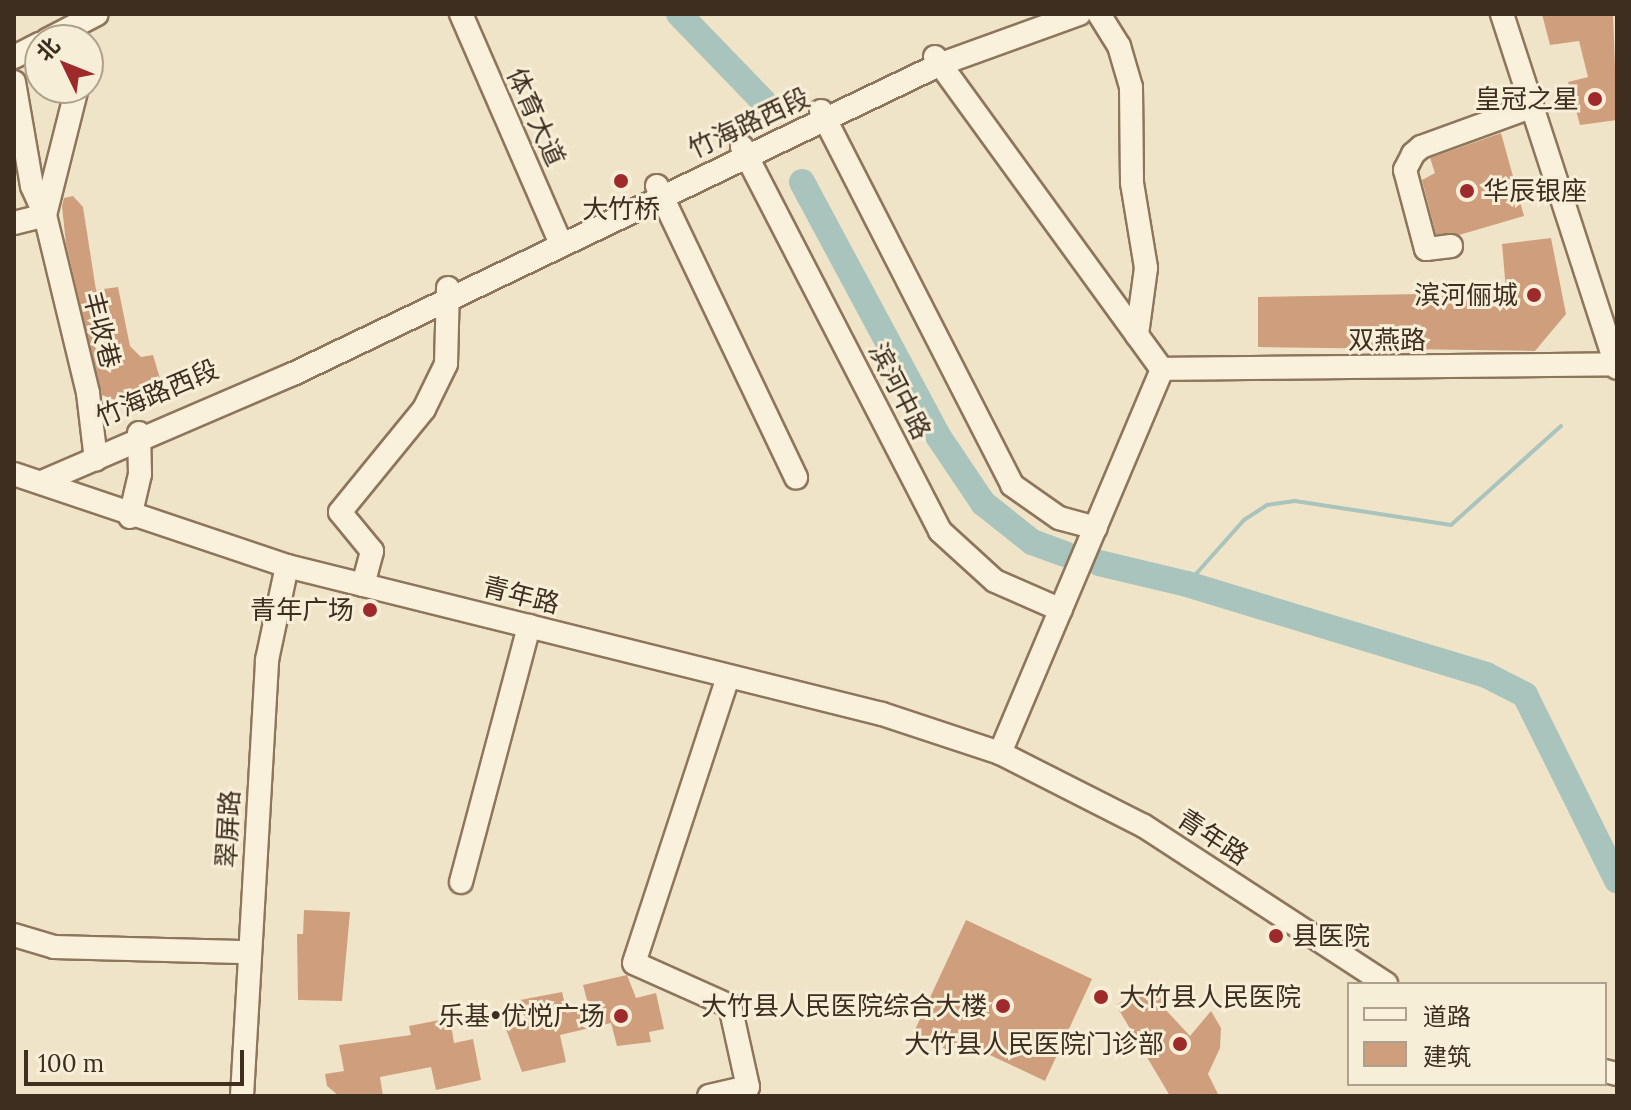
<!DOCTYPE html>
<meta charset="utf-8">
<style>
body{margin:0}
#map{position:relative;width:1631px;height:1110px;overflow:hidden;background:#f0e4c8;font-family:Lora,"Noto Sans SC",serif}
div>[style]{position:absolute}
.stream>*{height:4px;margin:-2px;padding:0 2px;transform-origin:2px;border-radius:2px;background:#a9c4bc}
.river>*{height:26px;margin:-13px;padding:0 13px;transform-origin:13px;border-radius:13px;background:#a9c4bc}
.building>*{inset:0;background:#cf9f7d}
.roads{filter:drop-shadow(2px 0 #8d765c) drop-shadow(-2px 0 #8d765c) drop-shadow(0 2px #8d765c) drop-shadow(0 -2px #8d765c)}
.minor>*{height:22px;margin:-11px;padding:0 11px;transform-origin:11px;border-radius:11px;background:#faf1dc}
.dots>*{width:22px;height:22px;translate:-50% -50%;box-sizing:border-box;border:4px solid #f7eed8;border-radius:50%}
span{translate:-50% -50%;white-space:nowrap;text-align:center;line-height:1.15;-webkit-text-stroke:6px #f7eed8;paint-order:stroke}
.poi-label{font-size:26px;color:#3d2e20}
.right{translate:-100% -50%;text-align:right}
.left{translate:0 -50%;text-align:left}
.street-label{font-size:26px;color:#3d2e20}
.frame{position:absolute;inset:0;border:16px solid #3d2e20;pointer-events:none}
.legend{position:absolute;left:1347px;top:982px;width:260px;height:104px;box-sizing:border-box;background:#f7eed8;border:2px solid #ada18e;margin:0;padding:10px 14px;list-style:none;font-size:24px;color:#3d2e20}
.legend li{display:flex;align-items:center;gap:16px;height:40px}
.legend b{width:40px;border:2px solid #ada18e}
.north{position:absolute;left:24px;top:24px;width:80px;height:80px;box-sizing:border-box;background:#f7eed8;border:2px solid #ada18e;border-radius:50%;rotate:313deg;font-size:22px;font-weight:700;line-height:32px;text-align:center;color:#3d2e20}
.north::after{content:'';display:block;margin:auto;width:28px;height:36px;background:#9e2a2b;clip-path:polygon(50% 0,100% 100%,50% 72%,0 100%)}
.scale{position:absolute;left:24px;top:1050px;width:220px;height:36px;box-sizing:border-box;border:4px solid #3d2e20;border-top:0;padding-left:10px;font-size:24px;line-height:28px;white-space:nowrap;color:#3d2e20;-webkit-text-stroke:6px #f7eed8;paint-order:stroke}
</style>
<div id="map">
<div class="stream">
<i style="left:1187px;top:584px;width:86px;rotate:-48.3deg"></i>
<i style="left:1244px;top:520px;width:27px;rotate:-33deg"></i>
<i style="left:1267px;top:505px;width:28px;rotate:-8deg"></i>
<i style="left:1295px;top:501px;width:158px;rotate:8.7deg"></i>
<i style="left:1451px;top:525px;width:148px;rotate:-42deg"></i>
</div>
<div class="river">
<i style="left:679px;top:14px;width:122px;rotate:46deg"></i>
<i style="left:802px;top:182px;width:288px;rotate:61.8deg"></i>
<i style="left:938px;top:436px;width:81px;rotate:56.1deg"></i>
<i style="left:983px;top:503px;width:63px;rotate:38.5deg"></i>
<i style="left:1032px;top:542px;width:35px;rotate:20deg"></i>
<i style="left:1099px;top:563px;width:90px;rotate:13.4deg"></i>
<i style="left:1187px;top:584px;width:313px;rotate:16.9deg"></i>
<i style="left:1486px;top:675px;width:44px;rotate:27.1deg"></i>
<i style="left:1525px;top:695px;width:207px;rotate:63.6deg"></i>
</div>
<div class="building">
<i style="clip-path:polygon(1542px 14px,1613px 14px,1617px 120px,1580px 125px,1568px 82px,1588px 77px,1579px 41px,1550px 45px)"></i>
<i style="clip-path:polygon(1501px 133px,1524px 216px,1459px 235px,1436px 234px,1422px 180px,1435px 173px,1430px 158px)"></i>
<i style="clip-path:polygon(73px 196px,83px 207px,96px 290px,118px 287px,130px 346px,141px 357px,153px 355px,162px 385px,120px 402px,102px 395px,66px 244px,62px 206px,64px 198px)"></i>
<i style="clip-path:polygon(1551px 238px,1566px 314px,1535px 351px,1258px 347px,1258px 297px,1419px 294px,1421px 304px,1443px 302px,1442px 296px,1506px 290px,1502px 244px)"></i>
<i style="clip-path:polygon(304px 910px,350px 912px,342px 1001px,298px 1000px,297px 934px,303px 934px)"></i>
<i style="clip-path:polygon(966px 920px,1092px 979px,1045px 1081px,958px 1040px,952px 1052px,913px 1034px)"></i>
<i style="clip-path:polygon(627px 975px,636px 998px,656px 993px,664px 1029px,649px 1032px,651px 1042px,617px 1046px,611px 1023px,560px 1035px,566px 1062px,522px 1072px,506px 1029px,526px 1024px,520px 1000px,562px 992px,567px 1013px,589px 1008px,583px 985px)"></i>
<i style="clip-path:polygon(1143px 990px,1159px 993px,1168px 1002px,1164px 1008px,1190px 1036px,1211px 1011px,1221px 1028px,1220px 1048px,1208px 1074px,1219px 1096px,1170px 1096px,1116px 1005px)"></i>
<i style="clip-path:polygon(450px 1018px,454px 1043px,473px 1039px,481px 1080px,436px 1090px,431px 1067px,380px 1077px,383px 1096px,339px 1096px,327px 1086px,325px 1074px,344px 1071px,339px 1045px,411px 1035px,409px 1026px)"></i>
</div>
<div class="roads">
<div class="minor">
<i style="left:461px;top:14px;width:249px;rotate:66.5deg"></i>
<i style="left:1099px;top:14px;width:38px;rotate:58deg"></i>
<i style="left:1119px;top:46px;width:43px;rotate:73.7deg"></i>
<i style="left:1131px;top:87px;width:96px;rotate:89.4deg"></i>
<i style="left:1132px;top:183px;width:86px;rotate:80.6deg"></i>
<i style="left:1146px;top:268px;width:68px;rotate:97.7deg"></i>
<i style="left:1502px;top:14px;width:372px;rotate:72deg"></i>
<i style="left:47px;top:40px;width:56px;rotate:-27.5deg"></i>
<i style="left:14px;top:57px;width:29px;rotate:-27deg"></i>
<i style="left:935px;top:57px;width:386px;rotate:54deg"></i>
<i style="left:14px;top:82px;width:106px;rotate:80.2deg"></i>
<i style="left:32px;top:186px;width:32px;rotate:66deg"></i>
<i style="left:45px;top:215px;width:183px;rotate:76.4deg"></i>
<i style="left:88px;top:393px;width:67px;rotate:83.2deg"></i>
<i style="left:821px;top:111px;width:420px;rotate:62.9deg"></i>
<i style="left:1012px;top:485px;width:57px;rotate:35.1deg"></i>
<i style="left:1059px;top:518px;width:38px;rotate:15deg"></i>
<i style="left:742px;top:147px;width:432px;rotate:62.7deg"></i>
<i style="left:940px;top:531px;width:74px;rotate:42.3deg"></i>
<i style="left:995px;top:581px;width:72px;rotate:23.7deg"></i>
<i style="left:657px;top:186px;width:323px;rotate:64.5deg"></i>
<i style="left:14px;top:223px;width:32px;rotate:-14deg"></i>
<i style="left:45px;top:215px;width:131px;rotate:-75.9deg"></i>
<i style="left:1451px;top:246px;width:25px;rotate:173deg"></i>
<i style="left:1426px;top:249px;width:82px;rotate:-104.9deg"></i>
<i style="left:1405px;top:170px;width:18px;rotate:-63deg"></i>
<i style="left:1413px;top:154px;width:11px;rotate:-41deg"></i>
<i style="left:1421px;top:147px;width:117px;rotate:-20deg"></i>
<i style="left:1162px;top:369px;width:450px;rotate:-0.6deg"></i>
<i style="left:14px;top:474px;width:288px;rotate:18.6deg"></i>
<i style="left:287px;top:566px;width:613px;rotate:13.97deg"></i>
<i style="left:882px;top:714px;width:124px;rotate:18.3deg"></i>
<i style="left:1000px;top:753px;width:161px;rotate:26.9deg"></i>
<i style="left:1144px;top:826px;width:289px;rotate:33.1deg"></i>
<i style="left:44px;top:481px;width:271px;rotate:-23.3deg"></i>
<i style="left:293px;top:374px;width:718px;rotate:-25.57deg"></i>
<i style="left:941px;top:64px;width:147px;rotate:-19.9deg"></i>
<i style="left:130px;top:517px;width:44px;rotate:-76.9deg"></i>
<i style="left:140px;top:474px;width:41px;rotate:-91.4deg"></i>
<i style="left:363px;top:585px;width:35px;rotate:-75deg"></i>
<i style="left:372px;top:551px;width:50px;rotate:-129.4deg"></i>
<i style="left:340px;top:512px;width:133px;rotate:-50.8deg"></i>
<i style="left:424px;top:409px;width:50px;rotate:-63.9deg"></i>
<i style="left:446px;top:364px;width:76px;rotate:-88.5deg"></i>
<i style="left:1000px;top:753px;width:417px;rotate:-67.1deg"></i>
<i style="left:461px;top:882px;width:265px;rotate:-75.1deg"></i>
<i style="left:14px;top:935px;width:42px;rotate:16.7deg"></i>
<i style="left:54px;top:947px;width:196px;rotate:1.5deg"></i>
<i style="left:1605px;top:1071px;width:12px;rotate:14deg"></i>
<i style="left:242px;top:1096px;width:437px;rotate:-86.7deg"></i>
<i style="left:267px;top:660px;width:96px;rotate:-78deg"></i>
<i style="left:709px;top:1096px;width:40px;rotate:-13deg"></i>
<i style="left:748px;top:1087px;width:83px;rotate:-102.5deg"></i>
<i style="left:730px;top:1006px;width:105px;rotate:-155.9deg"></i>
<i style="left:634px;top:963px;width:301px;rotate:-71.8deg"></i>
</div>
</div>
<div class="dots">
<i style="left:1595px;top:99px;background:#9e2a2b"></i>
<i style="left:621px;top:181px;background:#9e2a2b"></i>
<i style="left:1467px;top:191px;background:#9e2a2b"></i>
<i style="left:1534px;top:295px;background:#9e2a2b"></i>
<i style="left:370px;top:610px;background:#9e2a2b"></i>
<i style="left:1276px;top:936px;background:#9e2a2b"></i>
<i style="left:1101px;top:997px;background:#9e2a2b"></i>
<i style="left:1003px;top:1006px;background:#9e2a2b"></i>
<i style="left:621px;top:1016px;background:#9e2a2b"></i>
<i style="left:1180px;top:1044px;background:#9e2a2b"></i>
</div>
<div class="poi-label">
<span class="right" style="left:1579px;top:99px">皇冠之星</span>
<span class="left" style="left:1483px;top:191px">华辰银座</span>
<span style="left:621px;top:209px">大竹桥</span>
<span class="right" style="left:1518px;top:295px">滨河俪城</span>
<span class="right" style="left:354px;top:610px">青年广场</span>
<span class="left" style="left:1292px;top:936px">县医院</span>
<span class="left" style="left:1119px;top:997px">大竹县人民医院</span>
<span class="right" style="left:987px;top:1006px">大竹县人民医院综合大楼</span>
<span class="right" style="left:605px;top:1016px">乐基•优悦广场</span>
<span class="right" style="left:1164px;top:1044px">大竹县人民医院门诊部</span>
</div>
<div class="street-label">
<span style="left:536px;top:117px;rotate:66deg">体育大道</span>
<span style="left:749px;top:123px;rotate:-25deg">竹海路西段</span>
<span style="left:102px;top:330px;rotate:76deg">丰收巷</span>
<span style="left:1387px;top:340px">双燕路</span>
<span style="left:900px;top:391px;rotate:63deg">滨河中路</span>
<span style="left:157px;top:393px;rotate:-23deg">竹海路西段</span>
<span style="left:521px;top:595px;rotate:14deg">青年路</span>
<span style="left:228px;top:829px;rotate:-87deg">翠屏路</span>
<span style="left:1213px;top:837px;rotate:33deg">青年路</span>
</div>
<div class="frame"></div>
<ul class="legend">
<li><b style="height:10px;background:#faf1dc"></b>道路</li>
<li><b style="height:22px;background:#cf9f7d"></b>建筑</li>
</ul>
<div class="north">北</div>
<div class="scale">100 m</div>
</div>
